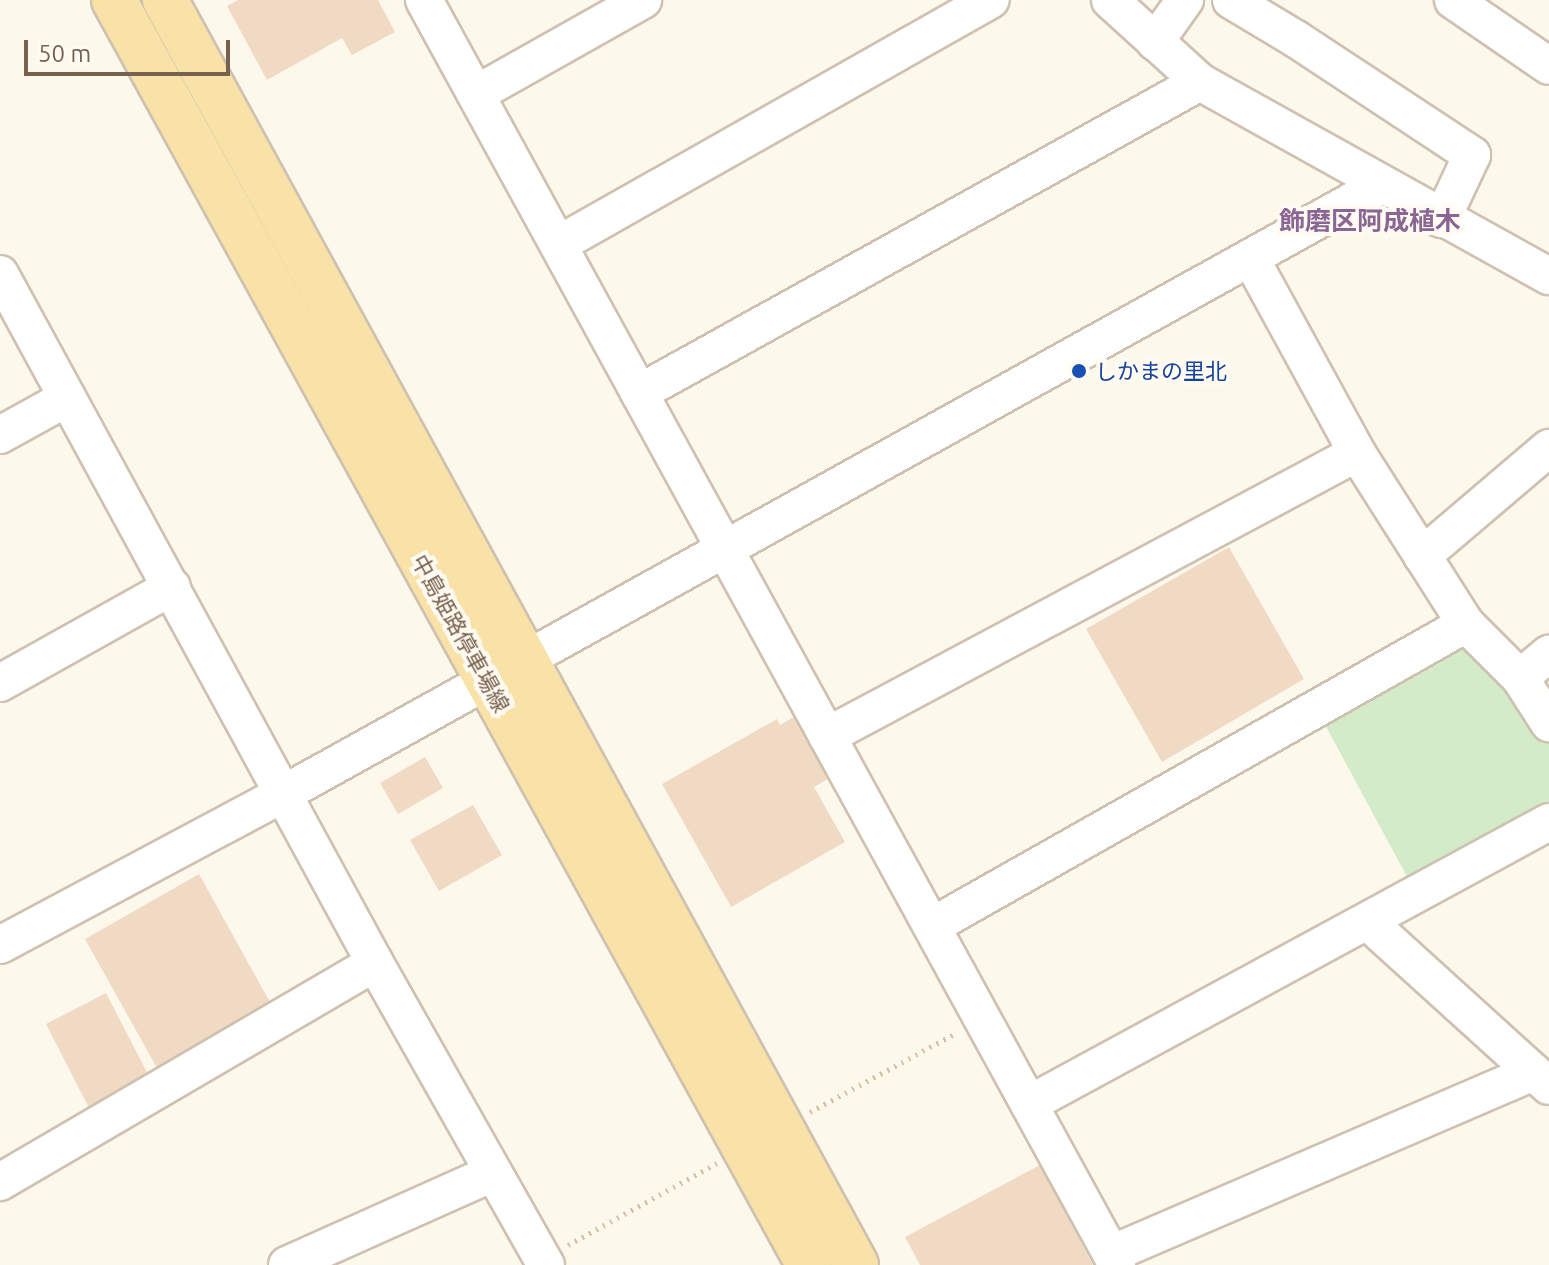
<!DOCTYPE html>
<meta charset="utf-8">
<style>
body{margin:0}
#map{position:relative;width:1549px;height:1265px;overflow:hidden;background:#fcf8ec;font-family:Ubuntu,"Noto Sans JP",sans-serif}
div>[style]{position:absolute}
.green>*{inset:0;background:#d3ebc9}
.building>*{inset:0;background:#f1dac4}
.path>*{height:5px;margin-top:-2.5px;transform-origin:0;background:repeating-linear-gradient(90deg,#d7bea6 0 2px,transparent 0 8px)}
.roads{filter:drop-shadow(2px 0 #cfc1b0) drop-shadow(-2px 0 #cfc1b0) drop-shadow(0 2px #cfc1b0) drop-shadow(0 -2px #cfc1b0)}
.minor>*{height:36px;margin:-18px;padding:0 18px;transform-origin:18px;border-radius:18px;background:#fff}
.major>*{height:44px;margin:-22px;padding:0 22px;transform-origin:22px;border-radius:22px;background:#f8e2a7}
.dots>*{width:22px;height:22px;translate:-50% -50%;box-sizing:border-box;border:4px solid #fffbf2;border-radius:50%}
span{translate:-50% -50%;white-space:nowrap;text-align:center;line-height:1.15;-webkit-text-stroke:8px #fffbf2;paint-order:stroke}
.transit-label{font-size:22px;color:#164399}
.left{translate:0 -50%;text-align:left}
.street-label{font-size:22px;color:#78614e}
.quarter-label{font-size:26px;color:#896693;font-weight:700}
.scale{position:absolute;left:24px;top:40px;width:206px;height:36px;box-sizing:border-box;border:4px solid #78614e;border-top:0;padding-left:10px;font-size:24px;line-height:28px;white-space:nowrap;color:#78614e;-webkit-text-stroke:6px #fffbf2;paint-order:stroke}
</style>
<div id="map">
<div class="green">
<i style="clip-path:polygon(1461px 644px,1477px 649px,1549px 742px,1549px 807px,1411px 884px,1323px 721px)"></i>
</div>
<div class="building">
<i style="clip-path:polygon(238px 0,378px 0,395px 32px,352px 55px,342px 38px,267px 80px,227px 6px)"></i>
<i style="clip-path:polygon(1229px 547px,1304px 679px,1162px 762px,1086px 629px)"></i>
<i style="clip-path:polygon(797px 715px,831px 777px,814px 787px,845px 842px,731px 907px,662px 784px,777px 719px,780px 725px)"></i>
<i style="clip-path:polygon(425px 757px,443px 788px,398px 814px,380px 783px)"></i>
<i style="clip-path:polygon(473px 805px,502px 855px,439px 891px,410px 840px)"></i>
<i style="clip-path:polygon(199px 874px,271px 1004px,157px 1068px,85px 939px)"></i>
<i style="clip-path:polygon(106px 993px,150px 1078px,90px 1110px,46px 1024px)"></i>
<i style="clip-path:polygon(1040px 1165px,1093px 1265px,920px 1265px,905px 1237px)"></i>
</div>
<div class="path">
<i style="left:810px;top:1112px;width:166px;rotate:-28.4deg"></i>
<i style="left:568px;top:1245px;width:170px;rotate:-28.8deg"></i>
</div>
<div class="roads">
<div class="minor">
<i style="left:424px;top:0;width:1442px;rotate:61.28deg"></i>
<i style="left:1110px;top:0;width:122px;rotate:42.3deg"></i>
<i style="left:1200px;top:82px;width:399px;rotate:29.1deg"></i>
<i style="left:1231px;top:0;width:76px;rotate:31deg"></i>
<i style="left:1296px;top:39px;width:211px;rotate:33.4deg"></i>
<i style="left:1472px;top:155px;width:71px;rotate:115.1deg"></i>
<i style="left:1453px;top:0;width:116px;rotate:34.5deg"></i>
<i style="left:1155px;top:42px;width:52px;rotate:-54.5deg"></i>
<i style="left:476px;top:94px;width:192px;rotate:-29.4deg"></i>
<i style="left:559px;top:244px;width:496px;rotate:-29.5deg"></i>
<i style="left:1251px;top:259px;width:221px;rotate:61.3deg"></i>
<i style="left:1357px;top:453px;width:203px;rotate:57.5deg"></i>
<i style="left:1466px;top:624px;width:76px;rotate:45deg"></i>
<i style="left:1520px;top:678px;width:54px;rotate:57.2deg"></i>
<i style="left:0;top:274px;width:784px;rotate:61.44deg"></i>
<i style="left:375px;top:963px;width:347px;rotate:60.5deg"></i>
<i style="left:639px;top:393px;width:641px;rotate:-29deg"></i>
<i style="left:0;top:435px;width:77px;rotate:-28.9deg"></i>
<i style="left:1422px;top:556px;width:167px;rotate:-40.4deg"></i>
<i style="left:1520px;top:678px;width:38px;rotate:-40deg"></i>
<i style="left:0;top:683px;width:197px;rotate:-29.2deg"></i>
<i style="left:827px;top:736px;width:601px;rotate:-28.1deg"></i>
<i style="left:1368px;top:922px;width:244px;rotate:42.2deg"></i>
<i style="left:932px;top:926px;width:613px;rotate:-29.49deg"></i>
<i style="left:0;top:945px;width:321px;rotate:-28.1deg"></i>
<i style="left:283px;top:794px;width:1256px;rotate:-29.01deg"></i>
<i style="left:1029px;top:1104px;width:592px;rotate:-28.47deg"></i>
<i style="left:0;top:1182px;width:434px;rotate:-30.3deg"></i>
<i style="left:1111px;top:1254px;width:460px;rotate:-23.3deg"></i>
<i style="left:287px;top:1265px;width:226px;rotate:-24.1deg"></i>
</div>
<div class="major">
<i style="left:114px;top:0;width:1443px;rotate:61.22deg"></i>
<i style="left:165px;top:0;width:1441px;rotate:61.35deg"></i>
</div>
</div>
<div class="dots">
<i style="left:1079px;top:371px;background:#1a4fb4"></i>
</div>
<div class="transit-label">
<span class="left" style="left:1095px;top:371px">しかまの里北</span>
</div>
<div class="street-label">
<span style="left:461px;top:633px;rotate:61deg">中島姫路停車場線</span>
</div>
<div class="quarter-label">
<span style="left:1370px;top:221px">飾磨区阿成植木</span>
</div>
<div class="scale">50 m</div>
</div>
